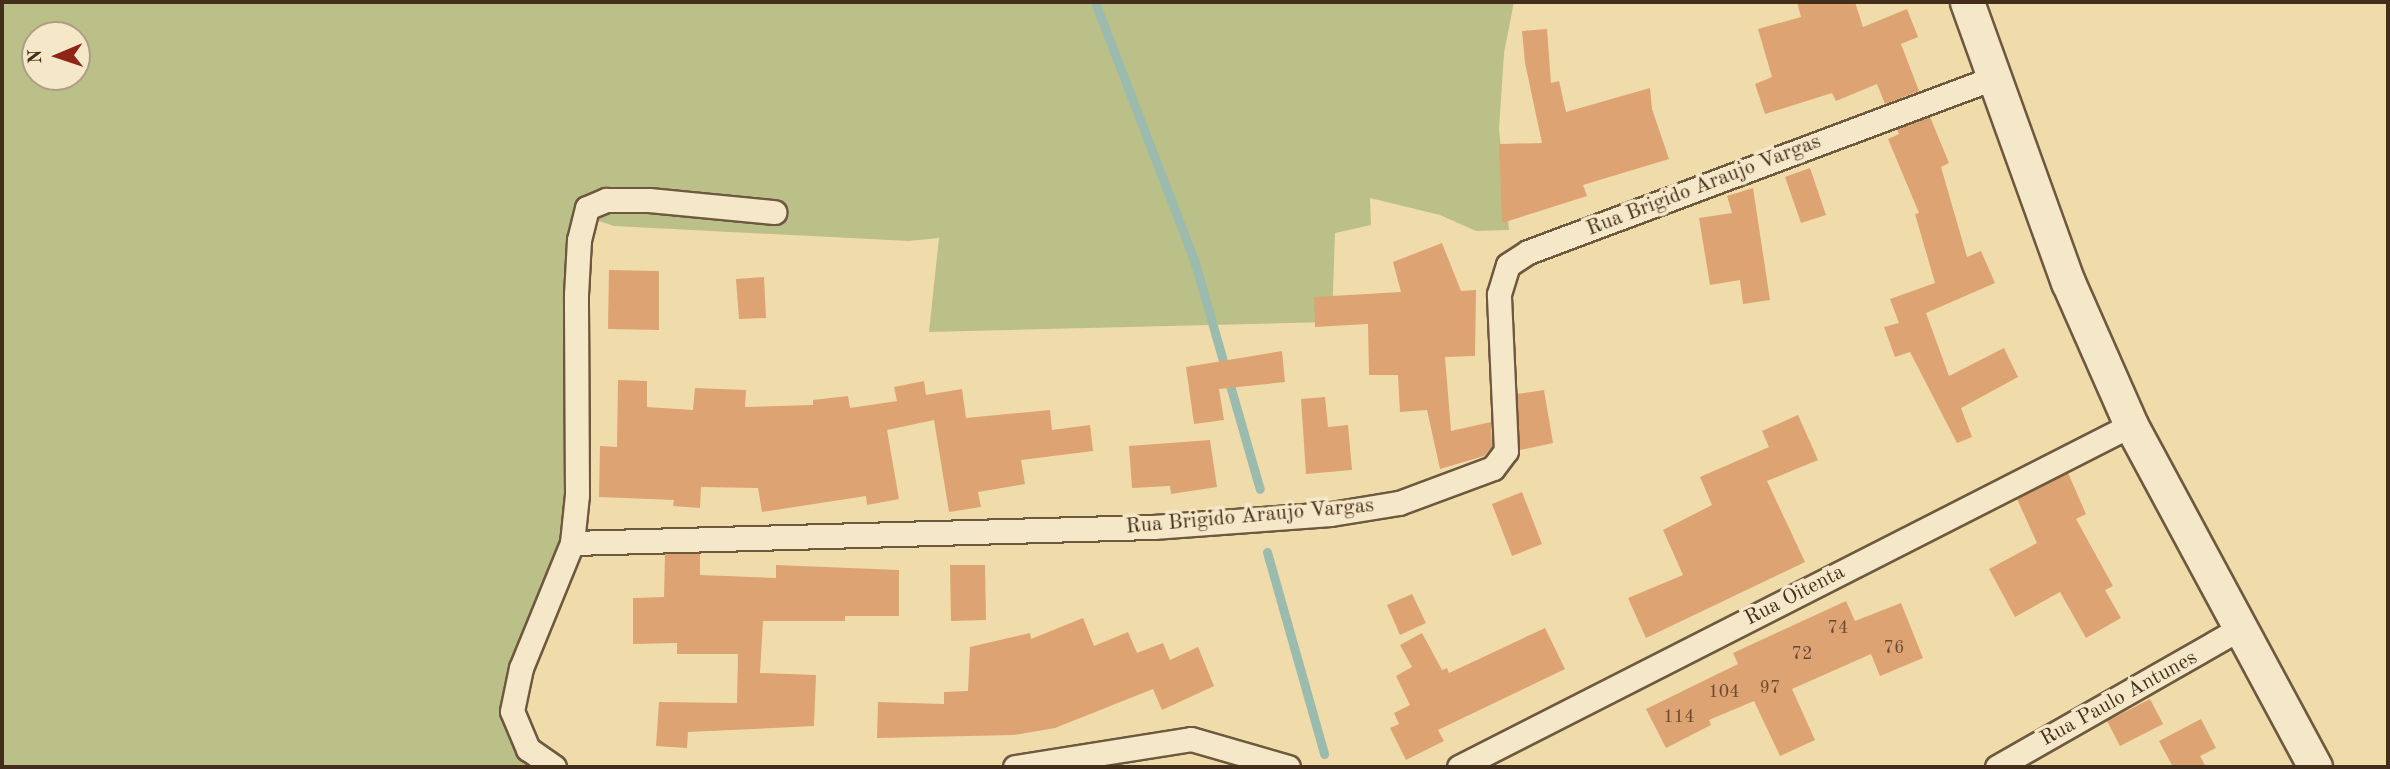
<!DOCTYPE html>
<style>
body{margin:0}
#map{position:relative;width:2390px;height:769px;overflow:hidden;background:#f0dcab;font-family:"Old Standard TT",serif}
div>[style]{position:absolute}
.green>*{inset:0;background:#bbc088}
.stream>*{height:9px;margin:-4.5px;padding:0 4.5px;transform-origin:4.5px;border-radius:4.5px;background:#9abbad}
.building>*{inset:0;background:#dea373}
.roads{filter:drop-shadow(2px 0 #6e593f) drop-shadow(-2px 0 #6e593f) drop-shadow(0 2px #6e593f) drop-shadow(0 -2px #6e593f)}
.street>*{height:23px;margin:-11.5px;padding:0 11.5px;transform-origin:11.5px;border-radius:11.5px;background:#f5e8c8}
.secondary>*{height:33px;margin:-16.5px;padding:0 16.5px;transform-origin:16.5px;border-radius:16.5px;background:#f5e8c8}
span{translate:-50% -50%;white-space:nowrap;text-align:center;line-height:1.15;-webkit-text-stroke:7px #f5e8c8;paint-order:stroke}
.number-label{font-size:18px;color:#6a4a31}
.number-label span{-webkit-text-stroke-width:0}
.street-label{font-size:21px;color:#432d1b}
.frame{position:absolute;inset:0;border:4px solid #432d1b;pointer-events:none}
.north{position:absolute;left:21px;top:21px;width:70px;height:70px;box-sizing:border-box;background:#f5e8c8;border:2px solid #ae9d83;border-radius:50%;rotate:268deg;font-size:19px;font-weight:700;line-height:28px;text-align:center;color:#432d1b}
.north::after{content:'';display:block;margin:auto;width:24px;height:32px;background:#8f2418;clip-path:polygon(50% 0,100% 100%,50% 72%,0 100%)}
</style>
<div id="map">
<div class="green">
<i style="clip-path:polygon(evenodd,2px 2px,1514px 2px,1504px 53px,1499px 129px,1509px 230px,1476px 231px,1440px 215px,1370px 198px,1371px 225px,1335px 233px,1332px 322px,929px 332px,939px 238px,909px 241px,614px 226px,578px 214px,568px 541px,512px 711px,554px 767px,2px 767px,2px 2px,35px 35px,77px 35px,77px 77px,35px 77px,35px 35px)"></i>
</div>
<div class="stream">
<i style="left:1095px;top:2px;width:280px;rotate:69deg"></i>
<i style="left:1195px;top:263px;width:235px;rotate:74deg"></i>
<i style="left:1267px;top:552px;width:210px;rotate:74.2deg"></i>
</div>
<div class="building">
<i style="clip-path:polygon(1797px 2px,1855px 2px,1863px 27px,1907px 9px,1918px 37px,1901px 44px,1919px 91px,1885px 104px,1877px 84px,1836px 101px,1832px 93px,1765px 114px,1755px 84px,1772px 77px,1758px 29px,1801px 17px)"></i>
<i style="clip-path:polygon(1547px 29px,1551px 83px,1559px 81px,1566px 112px,1650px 88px,1652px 109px,1669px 159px,1583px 185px,1587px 196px,1502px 223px,1499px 144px,1542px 143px,1525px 63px,1522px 31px)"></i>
<i style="clip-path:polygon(1930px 117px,1949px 163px,1941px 167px,1967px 257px,1981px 251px,1995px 283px,1926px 313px,1949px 376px,2004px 348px,2018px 377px,1961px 408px,1972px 437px,1957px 443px,1910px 352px,1895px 357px,1884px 327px,1899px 323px,1890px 299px,1935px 283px,1915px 214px,1919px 213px,1888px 139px,1899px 134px,1897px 129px)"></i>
<i style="clip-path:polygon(1810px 168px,1826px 215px,1801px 223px,1785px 177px)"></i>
<i style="clip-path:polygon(1753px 188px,1770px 300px,1743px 304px,1740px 280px,1710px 285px,1699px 218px,1732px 213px,1727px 196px)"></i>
<i style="clip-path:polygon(1442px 243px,1461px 291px,1476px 290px,1475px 356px,1445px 357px,1451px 431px,1491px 422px,1492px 447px,1484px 456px,1440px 469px,1427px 410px,1400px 412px,1398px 375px,1369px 375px,1368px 324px,1315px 327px,1314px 297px,1401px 292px,1393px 262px)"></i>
<i style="clip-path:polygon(609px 270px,659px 271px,659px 330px,608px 329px)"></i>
<i style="clip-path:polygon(764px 277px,766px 318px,739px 319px,736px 279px)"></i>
<i style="clip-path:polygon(1282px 351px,1285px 382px,1219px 389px,1224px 420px,1194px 424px,1186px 367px)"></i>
<i style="clip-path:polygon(618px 380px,647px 381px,647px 407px,693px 410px,695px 388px,746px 390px,745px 407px,813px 405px,813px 400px,848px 396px,850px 408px,897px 401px,894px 387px,924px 381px,926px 395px,962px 389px,966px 418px,1050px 410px,1052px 430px,1090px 425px,1093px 451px,1021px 460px,1025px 484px,978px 492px,981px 507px,949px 512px,934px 420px,887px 430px,899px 499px,867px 505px,866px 496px,762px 512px,758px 488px,701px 487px,700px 508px,673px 506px,674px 500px,599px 497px,600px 446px,617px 447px)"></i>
<i style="clip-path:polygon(1544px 390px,1553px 443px,1520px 450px,1517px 394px)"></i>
<i style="clip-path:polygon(1325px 397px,1328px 427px,1348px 425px,1352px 470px,1306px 474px,1301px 399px)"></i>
<i style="clip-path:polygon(1798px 415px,1818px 460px,1767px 481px,1805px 562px,1646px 638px,1628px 598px,1683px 575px,1663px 530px,1712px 505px,1700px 477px,1769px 447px,1762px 431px)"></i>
<i style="clip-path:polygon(1210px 440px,1217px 487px,1171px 494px,1170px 486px,1132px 488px,1129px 446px)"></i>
<i style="clip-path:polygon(2068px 473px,2086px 514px,2076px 519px,2113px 586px,2105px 590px,2121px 618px,2086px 638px,2060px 592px,2015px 617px,1989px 569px,2037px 543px,2017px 499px)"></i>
<i style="clip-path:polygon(1522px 492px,1542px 544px,1512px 556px,1492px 504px)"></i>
<i style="clip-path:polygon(700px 553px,700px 575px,776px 578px,776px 565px,899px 570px,899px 616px,845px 616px,845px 621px,763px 621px,760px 673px,816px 675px,814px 726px,688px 732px,687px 748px,656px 746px,659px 702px,737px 703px,738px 654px,677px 654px,677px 643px,633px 644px,633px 598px,664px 597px,665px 554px)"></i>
<i style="clip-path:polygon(950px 565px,985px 565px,986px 620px,951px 621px)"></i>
<i style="clip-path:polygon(1412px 594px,1426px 623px,1400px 635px,1387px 605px)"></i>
<i style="clip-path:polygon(1846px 601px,1855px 621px,1901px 603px,1923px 658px,1880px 676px,1871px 654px,1792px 689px,1815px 740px,1780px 756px,1754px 701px,1709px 720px,1711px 725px,1666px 748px,1646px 709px,1738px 664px,1733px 653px)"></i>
<i style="clip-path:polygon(1083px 618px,1094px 646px,1128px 632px,1137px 653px,1163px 643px,1170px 660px,1198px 647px,1214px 686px,1162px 710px,1153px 689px,1055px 728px,1014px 735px,877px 738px,878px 702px,944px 704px,944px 692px,968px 691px,970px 647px,1030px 633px,1031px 639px)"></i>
<i style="clip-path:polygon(1545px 628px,1565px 669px,1438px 730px,1444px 741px,1406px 760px,1390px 728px,1399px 724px,1394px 713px,1410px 705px,1396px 676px,1412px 667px,1400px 645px,1422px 633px,1442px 670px,1447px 668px,1449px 673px)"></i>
<i style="clip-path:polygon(2150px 699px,2163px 724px,2120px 746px,2107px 721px)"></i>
<i style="clip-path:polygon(2201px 719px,2216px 748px,2200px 756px,2206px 767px,2173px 767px,2159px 741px)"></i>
</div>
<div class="roads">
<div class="street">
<i style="left:572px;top:543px;width:48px;rotate:-84.1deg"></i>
<i style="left:577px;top:495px;width:200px;rotate:-90.3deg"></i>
<i style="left:576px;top:295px;width:55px;rotate:-86.9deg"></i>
<i style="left:579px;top:240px;width:33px;rotate:-76deg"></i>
<i style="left:587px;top:208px;width:21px;rotate:-23deg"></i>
<i style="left:606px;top:200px;width:43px"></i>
<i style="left:649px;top:200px;width:126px;rotate:5.5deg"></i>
<i style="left:554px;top:767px;width:32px;rotate:-145deg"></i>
<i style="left:528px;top:749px;width:41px;rotate:-112.8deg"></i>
<i style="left:512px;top:711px;width:44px;rotate:-78.2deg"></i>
<i style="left:521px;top:668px;width:135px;rotate:-67.8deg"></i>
<i style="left:572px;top:543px;width:581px;rotate:-1.58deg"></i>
<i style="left:1153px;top:527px;width:178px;rotate:-4.2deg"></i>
<i style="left:1331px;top:514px;width:69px;rotate:-9.2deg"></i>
<i style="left:1399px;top:503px;width:100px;rotate:-20.4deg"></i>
<i style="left:1493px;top:468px;width:21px;rotate:-53deg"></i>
<i style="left:1506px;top:451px;width:157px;rotate:-92.6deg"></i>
<i style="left:1499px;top:294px;width:30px;rotate:-73deg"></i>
<i style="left:1508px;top:265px;width:24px;rotate:-33deg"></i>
<i style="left:1528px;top:252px;width:497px;rotate:-20.5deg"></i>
<i style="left:1015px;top:767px;width:178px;rotate:-9deg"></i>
<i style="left:1191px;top:739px;width:101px;rotate:16.1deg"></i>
<i style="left:1459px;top:767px;width:754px;rotate:-26.97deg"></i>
<i style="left:1997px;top:767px;width:279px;rotate:-29.7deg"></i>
</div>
<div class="secondary">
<i style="left:1967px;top:2px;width:298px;rotate:70.2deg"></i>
<i style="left:2068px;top:282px;width:156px;rotate:66.2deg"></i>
<i style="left:2131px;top:425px;width:388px;rotate:61.7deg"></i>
</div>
</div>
<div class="number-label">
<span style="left:1838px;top:628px">74</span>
<span style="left:1894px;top:648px">76</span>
<span style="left:1802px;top:654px">72</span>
<span style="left:1770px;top:688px">97</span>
<span style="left:1724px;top:692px">104</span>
<span style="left:1679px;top:717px">114</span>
</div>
<div class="street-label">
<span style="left:1704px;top:186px;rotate:-21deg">Rua Brigido Araujo Vargas</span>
<span style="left:1250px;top:517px;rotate:-5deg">Rua Brigido Araujo Vargas</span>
<span style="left:1795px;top:596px;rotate:-27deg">Rua Oitenta</span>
<span style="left:2119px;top:699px;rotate:-29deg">Rua Paulo Antunes</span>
</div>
<div class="frame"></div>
<div class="north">N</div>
</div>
